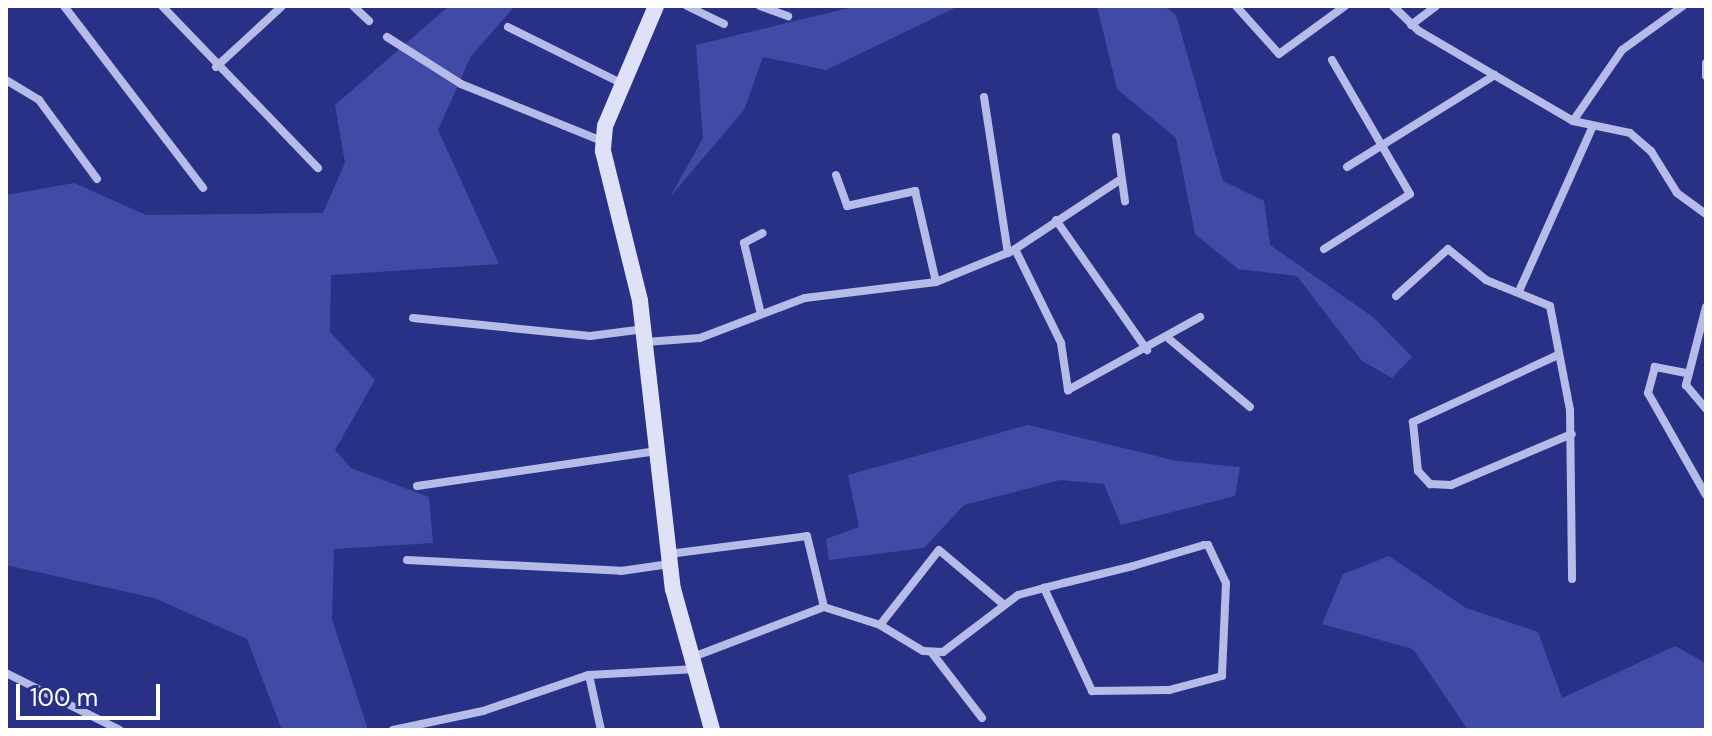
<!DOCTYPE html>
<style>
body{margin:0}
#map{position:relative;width:1712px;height:736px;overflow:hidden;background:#293187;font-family:"DM Sans",sans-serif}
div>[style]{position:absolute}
.green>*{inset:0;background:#414ba5}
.street>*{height:8px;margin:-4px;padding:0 4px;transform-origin:4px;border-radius:4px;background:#b6bbe8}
.secondary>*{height:16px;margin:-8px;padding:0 8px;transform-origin:8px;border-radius:8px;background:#dfe1f7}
span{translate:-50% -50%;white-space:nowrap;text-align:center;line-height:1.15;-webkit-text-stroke:6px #293187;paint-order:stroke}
.frame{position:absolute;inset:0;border:8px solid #fff;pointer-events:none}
.scale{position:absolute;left:16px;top:684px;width:144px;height:36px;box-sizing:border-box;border:4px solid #fff;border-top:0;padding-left:10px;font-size:24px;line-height:28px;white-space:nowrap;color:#fff;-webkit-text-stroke:6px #293187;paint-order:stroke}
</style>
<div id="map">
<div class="green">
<i style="clip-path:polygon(449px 6px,515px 6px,471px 56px,438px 130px,499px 264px,331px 275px,330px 332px,375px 380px,335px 450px,351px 468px,429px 497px,433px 543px,334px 549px,332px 619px,368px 730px,282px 730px,247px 639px,154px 598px,6px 565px,6px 195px,74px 183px,146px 215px,323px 213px,345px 163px,335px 105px)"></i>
<i style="clip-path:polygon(857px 6px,959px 6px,826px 70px,763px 57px,744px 110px,670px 197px,703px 138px,696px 45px)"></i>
<i style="clip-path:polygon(1097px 6px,1165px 6px,1176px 15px,1223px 181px,1264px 201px,1270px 245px,1373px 317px,1412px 357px,1392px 378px,1362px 361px,1297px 276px,1238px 269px,1195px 234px,1176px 138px,1117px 89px)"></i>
<i style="clip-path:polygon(1028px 425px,1177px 461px,1240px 467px,1235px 496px,1121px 525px,1104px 484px,1060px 480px,964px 505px,924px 548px,829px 560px,826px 539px,859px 527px,848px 475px)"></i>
<i style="clip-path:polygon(1389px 556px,1466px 608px,1538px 632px,1562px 698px,1675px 646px,1706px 663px,1706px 730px,1468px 730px,1413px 649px,1322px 624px,1343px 574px)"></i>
</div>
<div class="street">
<i style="left:64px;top:6px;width:229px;rotate:52.6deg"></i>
<i style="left:162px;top:6px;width:225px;rotate:46.1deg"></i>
<i style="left:353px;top:6px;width:22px;rotate:43deg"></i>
<i style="left:687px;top:6px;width:41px;rotate:25.9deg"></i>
<i style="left:760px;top:6px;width:30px;rotate:20deg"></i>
<i style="left:1236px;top:6px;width:64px;rotate:48.1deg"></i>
<i style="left:1279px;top:54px;width:82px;rotate:-36deg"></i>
<i style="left:1393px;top:6px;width:36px;rotate:44deg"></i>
<i style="left:1419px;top:31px;width:178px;rotate:30.3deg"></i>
<i style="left:1573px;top:121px;width:58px;rotate:11.9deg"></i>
<i style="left:1630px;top:133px;width:28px;rotate:41deg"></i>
<i style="left:1651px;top:151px;width:49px;rotate:58.2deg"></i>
<i style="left:1677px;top:193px;width:36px;rotate:36deg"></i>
<i style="left:1411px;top:25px;width:31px;rotate:-37deg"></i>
<i style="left:508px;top:27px;width:126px;rotate:26.4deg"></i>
<i style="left:387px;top:37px;width:88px;rotate:32.4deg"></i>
<i style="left:461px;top:84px;width:152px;rotate:22deg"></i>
<i style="left:1706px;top:63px;width:13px;rotate:90deg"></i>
<i style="left:216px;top:67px;width:90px;rotate:-42.7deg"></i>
<i style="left:6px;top:80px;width:39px;rotate:31deg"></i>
<i style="left:39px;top:100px;width:98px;rotate:53.7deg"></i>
<i style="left:984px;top:97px;width:158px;rotate:81.3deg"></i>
<i style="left:1573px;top:121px;width:86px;rotate:-55.4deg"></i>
<i style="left:1622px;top:50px;width:75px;rotate:-35.8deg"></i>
<i style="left:1116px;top:137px;width:65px;rotate:82deg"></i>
<i style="left:1347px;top:167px;width:174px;rotate:-31.9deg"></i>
<i style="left:836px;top:175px;width:33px;rotate:70deg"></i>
<i style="left:847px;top:206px;width:70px;rotate:-12.4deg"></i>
<i style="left:915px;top:191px;width:93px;rotate:77deg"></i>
<i style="left:1056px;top:220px;width:159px;rotate:55deg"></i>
<i style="left:1015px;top:249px;width:105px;rotate:63.9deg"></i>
<i style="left:1061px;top:343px;width:48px;rotate:81.5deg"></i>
<i style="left:1068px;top:390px;width:151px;rotate:-28.9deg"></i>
<i style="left:1324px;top:249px;width:102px;rotate:-32.6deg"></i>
<i style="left:1410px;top:194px;width:155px;rotate:-120.2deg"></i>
<i style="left:1520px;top:289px;width:176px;rotate:-65.9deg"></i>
<i style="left:1396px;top:296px;width:70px;rotate:-42.1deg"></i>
<i style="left:1448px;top:249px;width:49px;rotate:39.2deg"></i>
<i style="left:1486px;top:280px;width:69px;rotate:22.1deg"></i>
<i style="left:1550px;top:306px;width:106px;rotate:79.1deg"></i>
<i style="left:1570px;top:410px;width:169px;rotate:89.3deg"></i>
<i style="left:1706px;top:307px;width:81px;rotate:104.4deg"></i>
<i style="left:1686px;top:385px;width:31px;rotate:50deg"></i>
<i style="left:760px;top:310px;width:69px;rotate:-103.4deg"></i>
<i style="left:744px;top:243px;width:21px;rotate:-28deg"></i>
<i style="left:413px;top:318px;width:178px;rotate:5.8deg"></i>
<i style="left:590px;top:336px;width:55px;rotate:-7.3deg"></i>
<i style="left:1168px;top:338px;width:107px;rotate:40.1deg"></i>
<i style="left:646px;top:342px;width:54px;rotate:-4.2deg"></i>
<i style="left:700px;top:338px;width:112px;rotate:-20.9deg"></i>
<i style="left:805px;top:298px;width:132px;rotate:-7deg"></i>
<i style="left:936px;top:282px;width:82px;rotate:-22.2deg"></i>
<i style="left:1012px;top:251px;width:127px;rotate:-33.4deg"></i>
<i style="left:1558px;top:355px;width:160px;rotate:155.2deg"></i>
<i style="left:1413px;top:422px;width:49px;rotate:84.2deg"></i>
<i style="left:1418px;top:471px;width:18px;rotate:47deg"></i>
<i style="left:1430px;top:484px;width:21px;rotate:3deg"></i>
<i style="left:1451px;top:485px;width:131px;rotate:-22.9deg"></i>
<i style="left:1686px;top:373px;width:32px;rotate:-169deg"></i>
<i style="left:1655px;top:367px;width:27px;rotate:105deg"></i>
<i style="left:1648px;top:393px;width:117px;rotate:60.4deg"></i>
<i style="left:417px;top:486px;width:244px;rotate:-8.3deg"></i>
<i style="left:669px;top:554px;width:139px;rotate:-7.4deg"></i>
<i style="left:807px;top:536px;width:73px;rotate:76.5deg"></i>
<i style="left:407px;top:560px;width:214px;rotate:2.9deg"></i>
<i style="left:621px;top:571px;width:49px;rotate:-8.3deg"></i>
<i style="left:880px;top:625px;width:95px;rotate:-51.8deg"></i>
<i style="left:939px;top:550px;width:82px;rotate:40.1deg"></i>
<i style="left:932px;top:653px;width:82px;rotate:52.4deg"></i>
<i style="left:693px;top:657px;width:140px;rotate:-20.9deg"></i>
<i style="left:824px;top:607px;width:59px;rotate:17.8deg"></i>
<i style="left:880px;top:625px;width:50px;rotate:31.2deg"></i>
<i style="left:923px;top:651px;width:20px;rotate:3deg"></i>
<i style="left:943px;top:652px;width:94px;rotate:-37.2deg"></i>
<i style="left:1018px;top:595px;width:27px;rotate:-15deg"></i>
<i style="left:1044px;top:588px;width:21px;rotate:-14deg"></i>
<i style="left:1064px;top:583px;width:71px;rotate:-13.8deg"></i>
<i style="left:1133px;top:566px;width:74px;rotate:-16.5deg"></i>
<i style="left:1204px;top:545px;width:4px"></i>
<i style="left:1208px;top:545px;width:42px;rotate:64.7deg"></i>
<i style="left:1226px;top:583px;width:93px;rotate:92.5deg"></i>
<i style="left:1222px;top:676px;width:55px;rotate:165.2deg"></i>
<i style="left:1169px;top:690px;width:77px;rotate:179.3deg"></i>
<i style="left:1092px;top:691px;width:114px;rotate:-115deg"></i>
<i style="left:6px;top:673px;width:127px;rotate:26.6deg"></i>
<i style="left:589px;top:675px;width:56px;rotate:77.7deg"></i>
<i style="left:393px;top:730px;width:92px;rotate:-11.9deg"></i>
<i style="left:483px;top:711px;width:112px;rotate:-18.8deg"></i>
<i style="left:589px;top:675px;width:107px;rotate:-3.2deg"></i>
</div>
<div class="secondary">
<i style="left:656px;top:6px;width:130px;rotate:113deg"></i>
<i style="left:605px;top:126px;width:25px;rotate:95deg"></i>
<i style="left:603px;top:151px;width:154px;rotate:76.1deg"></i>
<i style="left:640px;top:301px;width:290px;rotate:83.5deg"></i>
<i style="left:673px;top:589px;width:146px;rotate:74.5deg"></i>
</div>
<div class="frame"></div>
<div class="scale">100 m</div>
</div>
